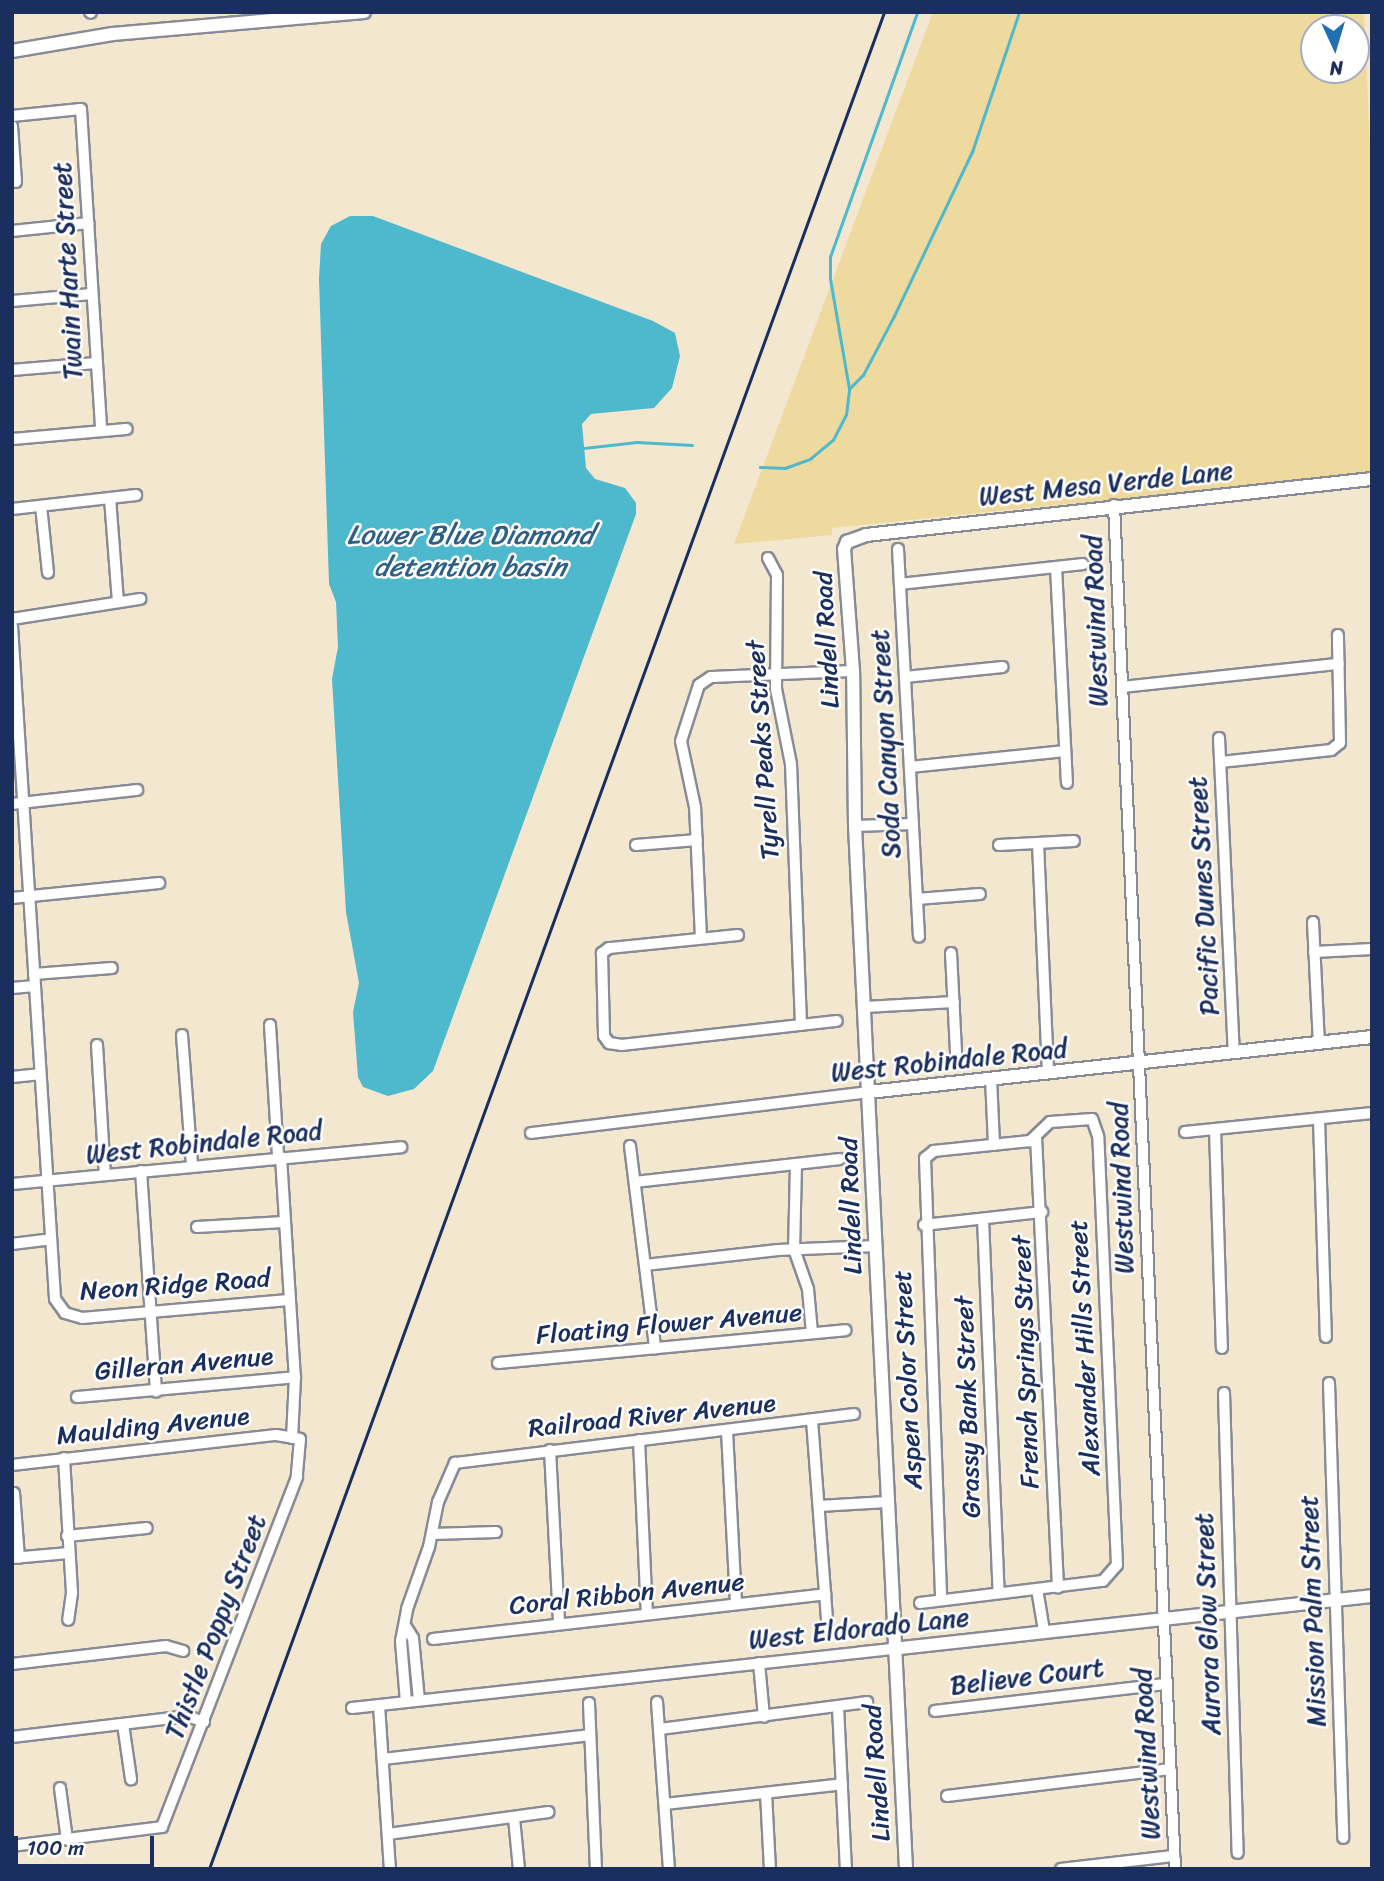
<!DOCTYPE html>
<style>
body{margin:0}
#map{position:relative;width:1384px;height:1881px;overflow:hidden;background:#f3e7cf;font-family:Sriracha,sans-serif}
div>[style]{position:absolute}
.sand>*{inset:0;background:#eeda9e}
.water>*{inset:0;background:#4eb8cc}
.stream>*{height:2.5px;margin:-1.25px;padding:0 1.25px;transform-origin:1.25px;border-radius:1.25px;background:#4eb8cc}
.roads{filter:drop-shadow(2px 0 #878b96) drop-shadow(-2px 0 #878b96) drop-shadow(0 2px #878b96) drop-shadow(0 -2px #878b96)}
.minor>*{height:10px;margin:-5px;padding:0 5px;transform-origin:5px;border-radius:5px;background:#fff}
.tertiary>*{height:12px;margin:-6px;padding:0 6px;transform-origin:6px;border-radius:6px;background:#fff}
.rail>*{height:2.5px;margin:-1.25px;padding:0 1.25px;transform-origin:1.25px;border-radius:1.25px;background:#1b2f5e}
span{translate:-50% -50%;white-space:nowrap;text-align:center;line-height:1.15;-webkit-text-stroke:5px #fff;paint-order:stroke}
.street-label{font-size:26px;color:#1b2f5e}
.water-label{font-size:28px;color:#2d5f84;font-style:italic}
.frame{position:absolute;inset:0;border:14px solid #1b2f5e;pointer-events:none}
.north{position:absolute;left:1300px;top:14px;width:70px;height:70px;box-sizing:border-box;background:#fff;border:2px solid #a4acbf;border-radius:50%;rotate:176deg;font-size:19px;font-weight:700;line-height:28px;text-align:center;color:#1b2f5e}
.north::after{content:'';display:block;margin:auto;width:24px;height:32px;background:#1f6fb2;clip-path:polygon(50% 0,100% 100%,50% 72%,0 100%)}
.scale{position:absolute;left:14px;top:1836px;width:140px;height:32px;box-sizing:border-box;border:4px solid #1b2f5e;border-top:0;padding-left:9px;font-size:21px;line-height:24px;white-space:nowrap;color:#1b2f5e;-webkit-text-stroke:5px #fff;paint-order:stroke}
</style>
<div id="map">
<div class="sand">
<i style="clip-path:polygon(evenodd,933px 12px,1364px 12px,1372px 195px,1372px 473px,832px 528px,832px 535px,734px 544px,933px 12px,1314px 28px,1356px 28px,1356px 70px,1314px 70px,1314px 28px)"></i>
</div>
<div class="water">
<i style="clip-path:polygon(350px 216px,373px 216px,653px 321px,675px 333px,680px 356px,672px 388px,654px 408px,591px 414px,582px 424px,586px 468px,595px 479px,625px 488px,636px 503px,636px 514px,433px 1071px,414px 1089px,388px 1096px,363px 1087px,358px 1077px,353px 1012px,359px 983px,346px 912px,332px 679px,338px 647px,336px 602px,329px 584px,319px 279px,321px 244px,331px 226px)"></i>
</div>
<div class="stream">
<i style="left:849px;top:389px;width:20px;rotate:-45deg"></i>
<i style="left:863px;top:375px;width:67px;rotate:-62.3deg"></i>
<i style="left:894px;top:316px;width:182px;rotate:-64.6deg"></i>
<i style="left:972px;top:152px;width:148px;rotate:-71.4deg"></i>
<i style="left:584px;top:448px;width:53px;rotate:-6.5deg"></i>
<i style="left:637px;top:442px;width:55px;rotate:3.1deg"></i>
<i style="left:760px;top:467px;width:25px;rotate:2deg"></i>
<i style="left:785px;top:468px;width:27px;rotate:-20deg"></i>
<i style="left:810px;top:459px;width:30px;rotate:-40deg"></i>
<i style="left:833px;top:440px;width:28px;rotate:-63deg"></i>
<i style="left:846px;top:415px;width:26px;rotate:-83deg"></i>
<i style="left:849px;top:389px;width:112px;rotate:-99.8deg"></i>
<i style="left:830px;top:279px;width:22px;rotate:-90deg"></i>
<i style="left:830px;top:257px;width:260px;rotate:-70.4deg"></i>
</div>
<div class="roads">
<div class="minor">
<i style="left:90px;top:12px;width:1px;rotate:45deg"></i>
<i style="left:12px;top:116px;width:69px;rotate:-5.8deg"></i>
<i style="left:81px;top:109px;width:322px;rotate:86.4deg"></i>
<i style="left:12px;top:126px;width:56px;rotate:85.9deg"></i>
<i style="left:12px;top:231px;width:77px;rotate:-5.9deg"></i>
<i style="left:12px;top:301px;width:80px;rotate:-5deg"></i>
<i style="left:12px;top:370px;width:84px;rotate:-4.8deg"></i>
<i style="left:12px;top:439px;width:115px;rotate:-5deg"></i>
<i style="left:110px;top:498px;width:104px;rotate:85.6deg"></i>
<i style="left:1114px;top:505px;width:1365px;rotate:87.44deg"></i>
<i style="left:41px;top:506px;width:67px;rotate:84deg"></i>
<i style="left:12px;top:509px;width:125px;rotate:-6.4deg"></i>
<i style="left:898px;top:549px;width:388px;rotate:86.9deg"></i>
<i style="left:768px;top:558px;width:19px;rotate:62deg"></i>
<i style="left:777px;top:575px;width:114px;rotate:90.5deg"></i>
<i style="left:776px;top:689px;width:76px;rotate:78.7deg"></i>
<i style="left:791px;top:764px;width:261px;rotate:87.8deg"></i>
<i style="left:1056px;top:567px;width:216px;rotate:87.1deg"></i>
<i style="left:900px;top:584px;width:184px;rotate:-6.2deg"></i>
<i style="left:12px;top:619px;width:130px;rotate:-8.9deg"></i>
<i style="left:12px;top:626px;width:674px;rotate:86.34deg"></i>
<i style="left:55px;top:1299px;width:17px;rotate:54deg"></i>
<i style="left:65px;top:1313px;width:18px;rotate:16deg"></i>
<i style="left:82px;top:1318px;width:207px;rotate:-5deg"></i>
<i style="left:905px;top:677px;width:98px;rotate:-5.9deg"></i>
<i style="left:1122px;top:687px;width:218px;rotate:-6.1deg"></i>
<i style="left:1219px;top:738px;width:314px;rotate:87.3deg"></i>
<i style="left:1221px;top:762px;width:111px;rotate:-6.2deg"></i>
<i style="left:1331px;top:750px;width:11px;rotate:-38deg"></i>
<i style="left:1340px;top:743px;width:108px;rotate:-91.1deg"></i>
<i style="left:910px;top:767px;width:156px;rotate:-5.9deg"></i>
<i style="left:12px;top:804px;width:126px;rotate:-6.4deg"></i>
<i style="left:855px;top:826px;width:58px;rotate:-2deg"></i>
<i style="left:1038px;top:843px;width:229px;rotate:87.5deg"></i>
<i style="left:636px;top:845px;width:61px;rotate:-4.7deg"></i>
<i style="left:999px;top:845px;width:75px;rotate:-3.1deg"></i>
<i style="left:12px;top:898px;width:148px;rotate:-5.8deg"></i>
<i style="left:917px;top:899px;width:63px;rotate:-4.5deg"></i>
<i style="left:1313px;top:922px;width:121px;rotate:87.2deg"></i>
<i style="left:738px;top:935px;width:130px;rotate:174.2deg"></i>
<i style="left:609px;top:948px;width:9px;rotate:144deg"></i>
<i style="left:602px;top:953px;width:83px;rotate:88.6deg"></i>
<i style="left:604px;top:1036px;width:9px;rotate:54deg"></i>
<i style="left:609px;top:1043px;width:13px;rotate:9deg"></i>
<i style="left:622px;top:1045px;width:216px;rotate:-6.4deg"></i>
<i style="left:701px;top:938px;width:131px;rotate:-92.6deg"></i>
<i style="left:695px;top:807px;width:67px;rotate:-102deg"></i>
<i style="left:681px;top:741px;width:59px;rotate:-72.2deg"></i>
<i style="left:699px;top:685px;width:14px;rotate:-34deg"></i>
<i style="left:711px;top:677px;width:142px;rotate:-2.4deg"></i>
<i style="left:1314px;top:952px;width:58px;rotate:-3deg"></i>
<i style="left:951px;top:953px;width:100px;rotate:87.1deg"></i>
<i style="left:34px;top:974px;width:78px;rotate:-4.4deg"></i>
<i style="left:12px;top:988px;width:23px;rotate:-5deg"></i>
<i style="left:865px;top:1007px;width:89px;rotate:-3.2deg"></i>
<i style="left:270px;top:1025px;width:132px;rotate:86.5deg"></i>
<i style="left:182px;top:1035px;width:131px;rotate:85.6deg"></i>
<i style="left:97px;top:1045px;width:130px;rotate:86.5deg"></i>
<i style="left:12px;top:1077px;width:27px;rotate:-6deg"></i>
<i style="left:991px;top:1078px;width:67px;rotate:87.4deg"></i>
<i style="left:1319px;top:1119px;width:218px;rotate:88.2deg"></i>
<i style="left:1215px;top:1129px;width:219px;rotate:88.2deg"></i>
<i style="left:1185px;top:1132px;width:188px;rotate:-5.8deg"></i>
<i style="left:531px;top:1133px;width:340px;rotate:-6.9deg"></i>
<i style="left:1036px;top:1137px;width:451px;rotate:87.2deg"></i>
<i style="left:630px;top:1146px;width:204px;rotate:82.9deg"></i>
<i style="left:281px;top:1157px;width:220px;rotate:86.4deg"></i>
<i style="left:295px;top:1377px;width:61px;rotate:92.8deg"></i>
<i style="left:796px;top:1164px;width:85px;rotate:91.3deg"></i>
<i style="left:794px;top:1249px;width:42px;rotate:70.7deg"></i>
<i style="left:808px;top:1289px;width:44px;rotate:84.8deg"></i>
<i style="left:141px;top:1171px;width:221px;rotate:86.1deg"></i>
<i style="left:635px;top:1182px;width:206px;rotate:-6.4deg"></i>
<i style="left:12px;top:1184px;width:391px;rotate:-5.4deg"></i>
<i style="left:983px;top:1219px;width:374px;rotate:87.6deg"></i>
<i style="left:924px;top:1225px;width:119px;rotate:-6.3deg"></i>
<i style="left:197px;top:1227px;width:87px;rotate:-3.3deg"></i>
<i style="left:12px;top:1244px;width:39px;rotate:-7deg"></i>
<i style="left:645px;top:1265px;width:134px;rotate:-6.4deg"></i>
<i style="left:778px;top:1250px;width:98px;rotate:-2.3deg"></i>
<i style="left:498px;top:1363px;width:349px;rotate:-5.4deg"></i>
<i style="left:1329px;top:1383px;width:455px;rotate:88.2deg"></i>
<i style="left:1224px;top:1393px;width:460px;rotate:88.3deg"></i>
<i style="left:77px;top:1397px;width:219px;rotate:-5.2deg"></i>
<i style="left:812px;top:1420px;width:212px;rotate:85.7deg"></i>
<i style="left:727px;top:1431px;width:173px;rotate:87deg"></i>
<i style="left:639px;top:1440px;width:174px;rotate:87.4deg"></i>
<i style="left:550px;top:1450px;width:174px;rotate:87deg"></i>
<i style="left:64px;top:1458px;width:135px;rotate:86.6deg"></i>
<i style="left:72px;top:1593px;width:27px;rotate:98deg"></i>
<i style="left:12px;top:1465px;width:266px;rotate:-6.5deg"></i>
<i style="left:276px;top:1435px;width:24px;rotate:9deg"></i>
<i style="left:300px;top:1439px;width:38px;rotate:95deg"></i>
<i style="left:297px;top:1477px;width:375px;rotate:111.1deg"></i>
<i style="left:162px;top:1827px;width:151px;rotate:172.8deg"></i>
<i style="left:14px;top:1493px;width:65px;rotate:85.6deg"></i>
<i style="left:820px;top:1506px;width:66px;rotate:-3.5deg"></i>
<i style="left:433px;top:1534px;width:63px;rotate:-1.8deg"></i>
<i style="left:67px;top:1536px;width:80px;rotate:-5.7deg"></i>
<i style="left:12px;top:1558px;width:57px;rotate:-5deg"></i>
<i style="left:1037px;top:1589px;width:43px;rotate:80.5deg"></i>
<i style="left:920px;top:1603px;width:184px;rotate:-6.9deg"></i>
<i style="left:1103px;top:1581px;width:21px;rotate:-49deg"></i>
<i style="left:1117px;top:1565px;width:429px;rotate:-92.5deg"></i>
<i style="left:1098px;top:1136px;width:18px;rotate:-109deg"></i>
<i style="left:1092px;top:1119px;width:42px;rotate:175.9deg"></i>
<i style="left:1050px;top:1122px;width:28px;rotate:136deg"></i>
<i style="left:1030px;top:1141px;width:97px;rotate:174.1deg"></i>
<i style="left:934px;top:1151px;width:11px;rotate:142deg"></i>
<i style="left:925px;top:1158px;width:442px;rotate:87.9deg"></i>
<i style="left:406px;top:1627px;width:13px;rotate:58deg"></i>
<i style="left:413px;top:1638px;width:62px;rotate:84.5deg"></i>
<i style="left:433px;top:1639px;width:395px;rotate:-6.5deg"></i>
<i style="left:759px;top:1663px;width:54px;rotate:84.7deg"></i>
<i style="left:12px;top:1664px;width:155px;rotate:-6.7deg"></i>
<i style="left:166px;top:1646px;width:18px;rotate:16deg"></i>
<i style="left:406px;top:1702px;width:61px;rotate:-94.7deg"></i>
<i style="left:401px;top:1641px;width:33px;rotate:-79deg"></i>
<i style="left:407px;top:1609px;width:66px;rotate:-70.5deg"></i>
<i style="left:429px;top:1547px;width:46px;rotate:-78.7deg"></i>
<i style="left:438px;top:1502px;width:43px;rotate:-66.4deg"></i>
<i style="left:455px;top:1463px;width:402px;rotate:-7deg"></i>
<i style="left:657px;top:1702px;width:167px;rotate:85.9deg"></i>
<i style="left:589px;top:1703px;width:166px;rotate:87.6deg"></i>
<i style="left:379px;top:1705px;width:164px;rotate:86.2deg"></i>
<i style="left:838px;top:1707px;width:162px;rotate:87.2deg"></i>
<i style="left:352px;top:1708px;width:543px;rotate:-6.24deg"></i>
<i style="left:935px;top:1711px;width:233px;rotate:-6.7deg"></i>
<i style="left:123px;top:1724px;width:56px;rotate:81.7deg"></i>
<i style="left:660px;top:1729px;width:209px;rotate:-7.4deg"></i>
<i style="left:12px;top:1737px;width:176px;rotate:-6.8deg"></i>
<i style="left:187px;top:1716px;width:18px;rotate:19deg"></i>
<i style="left:383px;top:1759px;width:207px;rotate:-6.6deg"></i>
<i style="left:60px;top:1788px;width:52px;rotate:82.3deg"></i>
<i style="left:766px;top:1793px;width:76px;rotate:87deg"></i>
<i style="left:947px;top:1796px;width:225px;rotate:-6.9deg"></i>
<i style="left:665px;top:1804px;width:178px;rotate:-6.4deg"></i>
<i style="left:514px;top:1818px;width:51px;rotate:84.4deg"></i>
<i style="left:388px;top:1834px;width:162px;rotate:-7.8deg"></i>
<i style="left:1061px;top:1869px;width:114px;rotate:-6.6deg"></i>
</div>
<div class="tertiary">
<i style="left:12px;top:51px;width:102px;rotate:-9.6deg"></i>
<i style="left:113px;top:34px;width:252px;rotate:-5deg"></i>
<i style="left:869px;top:1092px;width:506px;rotate:-6.24deg"></i>
<i style="left:892px;top:1649px;width:483px;rotate:-6.3deg"></i>
<i style="left:906px;top:1869px;width:1044px;rotate:-92.8deg"></i>
<i style="left:855px;top:826px;width:155px;rotate:-90.7deg"></i>
<i style="left:853px;top:671px;width:122px;rotate:-94.2deg"></i>
<i style="left:844px;top:549px;width:8px;rotate:-67deg"></i>
<i style="left:847px;top:542px;width:20px;rotate:-20deg"></i>
<i style="left:866px;top:535px;width:509px;rotate:-6.32deg"></i>
</div>
</div>
<div class="rail">
<i style="left:209px;top:1869px;width:1976px;rotate:-70.02deg"></i>
</div>
<div class="street-label">
<span style="left:68px;top:271px;rotate:-93deg">Twain Harte Street</span>
<span style="left:1106px;top:484px;rotate:-6deg">West Mesa Verde Lane</span>
<span style="left:1096px;top:621px;rotate:-92deg">Westwind Road</span>
<span style="left:827px;top:640px;rotate:-93deg">Lindell Road</span>
<span style="left:886px;top:744px;rotate:-93deg">Soda Canyon Street</span>
<span style="left:763px;top:750px;rotate:-94deg">Tyrell Peaks Street</span>
<span style="left:1204px;top:896px;rotate:-93deg">Pacific Dunes Street</span>
<span style="left:949px;top:1061px;rotate:-6deg">West Robindale Road</span>
<span style="left:204px;top:1143px;rotate:-6deg">West Robindale Road</span>
<span style="left:1122px;top:1188px;rotate:-92deg">Westwind Road</span>
<span style="left:851px;top:1206px;rotate:-92deg">Lindell Road</span>
<span style="left:175px;top:1285px;rotate:-4deg">Neon Ridge Road</span>
<span style="left:669px;top:1324px;rotate:-5deg">Floating Flower Avenue</span>
<span style="left:1085px;top:1348px;rotate:-93deg">Alexander Hills Street</span>
<span style="left:1026px;top:1362px;rotate:-92deg">French Springs Street</span>
<span style="left:184px;top:1364px;rotate:-5deg">Gilleran Avenue</span>
<span style="left:908px;top:1380px;rotate:-93deg">Aspen Color Street</span>
<span style="left:968px;top:1407px;rotate:-92deg">Grassy Bank Street</span>
<span style="left:652px;top:1416px;rotate:-6deg">Railroad River Avenue</span>
<span style="left:153px;top:1426px;rotate:-6deg">Maulding Avenue</span>
<span style="left:627px;top:1594px;rotate:-6deg">Coral Ribbon Avenue</span>
<span style="left:1313px;top:1611px;rotate:-92deg">Mission Palm Street</span>
<span style="left:1208px;top:1624px;rotate:-92deg">Aurora Glow Street</span>
<span style="left:216px;top:1627px;rotate:-69deg">Thistle Poppy Street</span>
<span style="left:859px;top:1629px;rotate:-6deg">West Eldorado Lane</span>
<span style="left:1027px;top:1677px;rotate:-7deg">Believe Court</span>
<span style="left:1147px;top:1754px;rotate:-93deg">Westwind Road</span>
<span style="left:877px;top:1773px;rotate:-94deg">Lindell Road</span>
</div>
<div class="water-label">
<span style="left:470px;top:551px">Lower Blue Diamond<br>detention basin</span>
</div>
<div class="frame"></div>
<div class="north">N</div>
<div class="scale">100 m</div>
</div>
